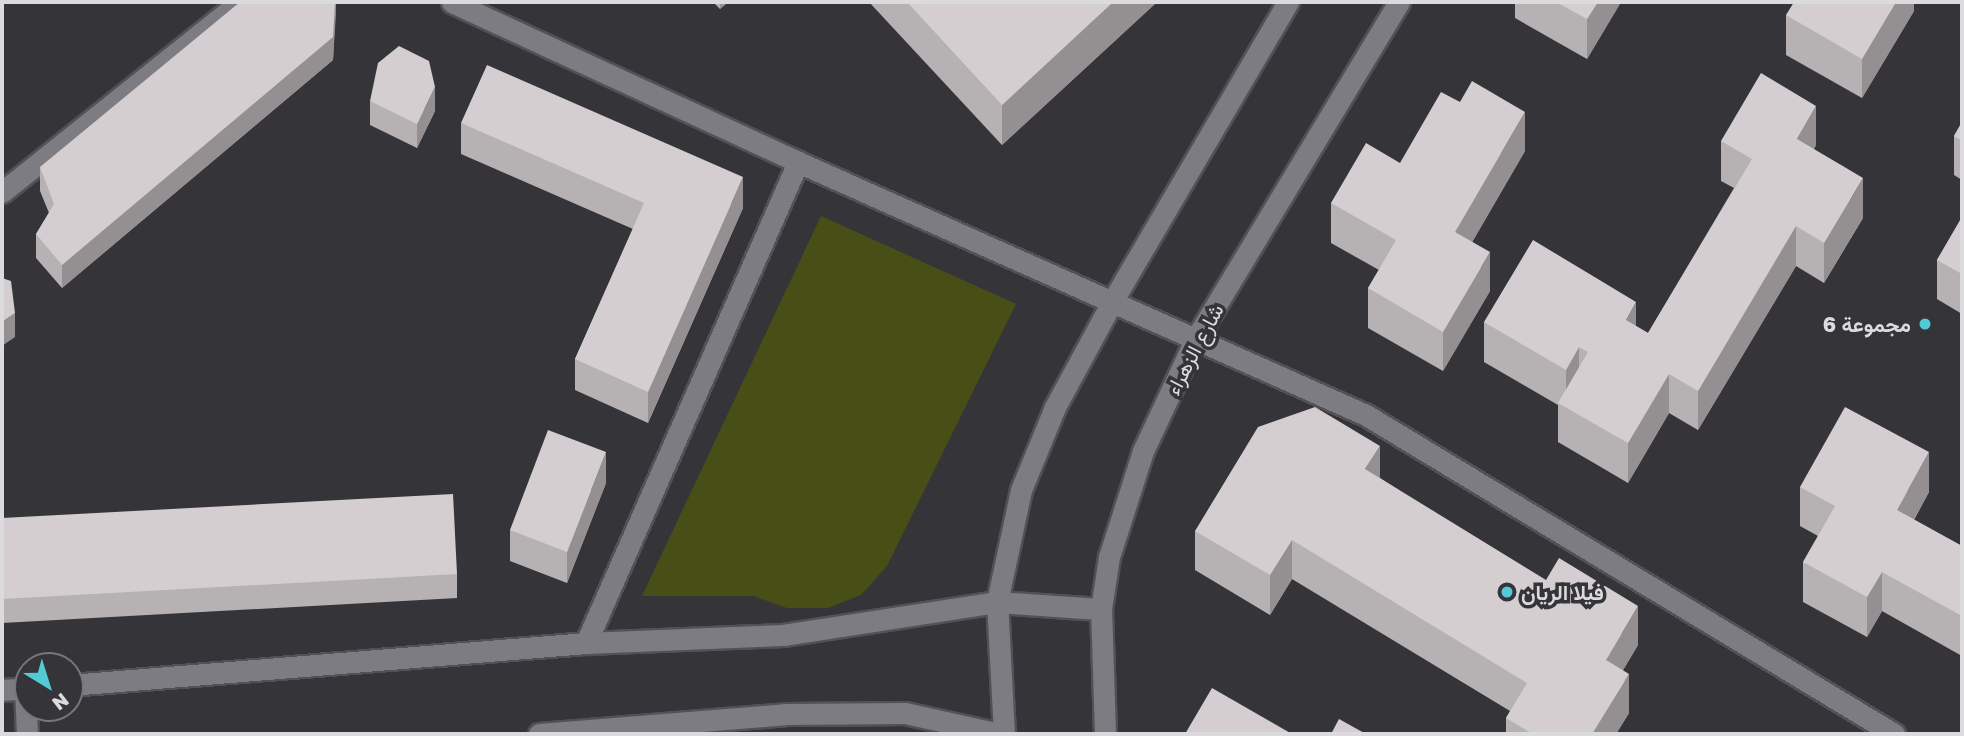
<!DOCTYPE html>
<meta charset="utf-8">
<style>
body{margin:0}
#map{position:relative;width:1964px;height:736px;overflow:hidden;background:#353539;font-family:"Golos Text",Vazirmatn,sans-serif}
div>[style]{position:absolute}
.green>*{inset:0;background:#474f17}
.roads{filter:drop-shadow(2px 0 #525155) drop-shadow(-2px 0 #525155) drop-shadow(0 2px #525155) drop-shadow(0 -2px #525155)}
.minor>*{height:21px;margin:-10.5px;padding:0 10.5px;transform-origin:10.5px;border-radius:10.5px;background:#7d7c82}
.wall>*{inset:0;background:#b6b1b3}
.shaded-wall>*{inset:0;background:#949092}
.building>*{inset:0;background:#d4ced0}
.dots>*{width:19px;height:19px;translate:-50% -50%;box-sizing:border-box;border:4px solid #353539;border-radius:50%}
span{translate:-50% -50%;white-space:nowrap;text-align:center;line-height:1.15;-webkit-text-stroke:7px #353539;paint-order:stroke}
.poi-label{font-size:21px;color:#dbdbde;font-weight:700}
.right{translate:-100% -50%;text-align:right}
.left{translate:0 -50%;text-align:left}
.street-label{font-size:21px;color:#dbdbde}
.frame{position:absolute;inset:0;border:4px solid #dbdbde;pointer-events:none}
.north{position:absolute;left:14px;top:652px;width:70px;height:70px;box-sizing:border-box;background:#353539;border:2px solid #77777b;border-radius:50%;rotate:142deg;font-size:19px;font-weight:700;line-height:28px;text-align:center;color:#dbdbde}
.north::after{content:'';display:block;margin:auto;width:24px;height:32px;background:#52cbd7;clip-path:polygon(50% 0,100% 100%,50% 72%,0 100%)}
</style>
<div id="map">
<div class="green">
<i style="clip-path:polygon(821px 216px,1016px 304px,887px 566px,861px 595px,828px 608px,787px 608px,754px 596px,642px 596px)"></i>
</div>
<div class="roads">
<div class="minor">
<i style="left:452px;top:2px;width:381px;rotate:24.8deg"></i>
<i style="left:798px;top:162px;width:622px;rotate:24.01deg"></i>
<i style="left:1366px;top:415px;width:617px;rotate:31.14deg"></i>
<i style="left:2px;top:192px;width:305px;rotate:-38.6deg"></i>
<i style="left:586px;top:643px;width:526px;rotate:-66.21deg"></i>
<i style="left:70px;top:685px;width:518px;rotate:-4.65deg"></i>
<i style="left:586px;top:643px;width:197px;rotate:-2.3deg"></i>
<i style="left:783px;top:635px;width:217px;rotate:-8.8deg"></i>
<i style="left:997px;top:602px;width:104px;rotate:3.9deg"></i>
<i style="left:25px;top:688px;width:46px;rotate:87.5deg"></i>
<i style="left:2px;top:690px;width:26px;rotate:-4deg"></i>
<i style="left:539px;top:734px;width:247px;rotate:-4.6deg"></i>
<i style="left:785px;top:714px;width:120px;rotate:-0.5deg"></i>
<i style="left:905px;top:713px;width:97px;rotate:12.5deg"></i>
<i style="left:1004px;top:734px;width:132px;rotate:-93deg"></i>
<i style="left:997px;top:602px;width:115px;rotate:-77.9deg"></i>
<i style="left:1021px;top:490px;width:90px;rotate:-67.7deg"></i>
<i style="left:1055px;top:407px;width:119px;rotate:-61.5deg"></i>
<i style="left:1112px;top:302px;width:348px;rotate:-59.6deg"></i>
<i style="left:1105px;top:734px;width:125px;rotate:-91.8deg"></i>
<i style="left:1101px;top:609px;width:53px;rotate:-81.3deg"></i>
<i style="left:1109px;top:557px;width:111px;rotate:-72.2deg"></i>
<i style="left:1143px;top:451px;width:123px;rotate:-64.9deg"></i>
<i style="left:1195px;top:340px;width:395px;rotate:-58.9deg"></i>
</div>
</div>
<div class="wall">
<i style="clip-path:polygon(336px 2px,333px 60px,62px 288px,36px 258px,36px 234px,49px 213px,40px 191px,40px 167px)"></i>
<i style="clip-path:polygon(713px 2px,728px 2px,720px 9px)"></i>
<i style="clip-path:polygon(869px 2px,1157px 2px,1002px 145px)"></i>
<i style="clip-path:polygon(1515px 2px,1621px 2px,1587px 59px,1515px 18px)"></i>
<i style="clip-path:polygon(1914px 2px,1914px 11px,1862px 98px,1786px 55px,1786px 15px)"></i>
<i style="clip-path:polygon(370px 101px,435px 111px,417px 148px,370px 125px)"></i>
<i style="clip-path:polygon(1962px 122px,1962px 180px,1954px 175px,1954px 136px)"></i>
<i style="clip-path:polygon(461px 123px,743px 208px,648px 423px,575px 390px,575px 359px,633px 229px,461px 154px)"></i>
<i style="clip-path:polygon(1721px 141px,1816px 145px,1814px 149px,1863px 218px,1824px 283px,1796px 266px,1698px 430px,1669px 413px,1628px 483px,1558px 442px,1558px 405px,1484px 362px,1484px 322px,1636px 326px,1648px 333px,1734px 188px,1721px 181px)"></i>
<i style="clip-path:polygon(1525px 151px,1472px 242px,1490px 291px,1443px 371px,1368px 328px,1368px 288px,1379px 270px,1331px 243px,1331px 203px,1400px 163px)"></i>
<i style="clip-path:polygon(1962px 217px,1962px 314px,1937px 299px,1937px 260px)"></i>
<i style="clip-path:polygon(1380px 478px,1638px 645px,1623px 670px,1629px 713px,1616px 734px,1506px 734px,1506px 718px,1510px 711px,1292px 579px,1270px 615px,1195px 570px,1195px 531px)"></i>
<i style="clip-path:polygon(606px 483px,567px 583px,510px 561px,510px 530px)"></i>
<i style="clip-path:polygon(1800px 487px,1929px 492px,1914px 520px,1962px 546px,1962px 656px,1882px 611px,1867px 637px,1803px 602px,1803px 562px,1818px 536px,1800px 526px)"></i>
<i style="clip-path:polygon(2px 518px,457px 574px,457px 598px,2px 623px)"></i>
</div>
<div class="shaded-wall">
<i style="clip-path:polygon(335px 2px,336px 13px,333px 60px,62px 288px,62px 265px)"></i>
<i style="clip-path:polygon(720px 2px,728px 2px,720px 9px)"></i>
<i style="clip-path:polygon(1113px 2px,1157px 2px,1002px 145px,1002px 105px)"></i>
<i style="clip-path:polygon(1598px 2px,1621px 2px,1587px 59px,1587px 19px)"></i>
<i style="clip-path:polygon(1896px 2px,1914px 2px,1914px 11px,1862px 98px,1862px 59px)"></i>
<i style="clip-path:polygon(435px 87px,435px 111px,417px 148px,417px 124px)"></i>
<i style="clip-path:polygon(1816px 106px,1816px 145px,1797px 178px,1797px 139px)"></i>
<i style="clip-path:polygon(1525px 112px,1525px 151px,1455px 272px,1455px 232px)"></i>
<i style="clip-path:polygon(743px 177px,743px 208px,648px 423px,648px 392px)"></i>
<i style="clip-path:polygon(1863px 178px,1863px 218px,1824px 283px,1824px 243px)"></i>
<i style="clip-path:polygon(1796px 226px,1796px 266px,1698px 430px,1698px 391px)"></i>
<i style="clip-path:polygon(1490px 252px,1490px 291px,1443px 371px,1443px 332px)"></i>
<i style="clip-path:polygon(1636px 302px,1636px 341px,1626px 320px)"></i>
<i style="clip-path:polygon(15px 313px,15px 337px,2px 346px,2px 322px)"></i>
<i style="clip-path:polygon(1579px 347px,1579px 386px,1566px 407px,1566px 370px)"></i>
<i style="clip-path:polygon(1669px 374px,1669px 413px,1628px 483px,1628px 443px)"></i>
<i style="clip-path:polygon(1380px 446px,1380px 486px,1365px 469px)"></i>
<i style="clip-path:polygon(606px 452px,606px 483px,567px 583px,567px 552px)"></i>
<i style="clip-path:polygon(1929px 452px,1929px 492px,1897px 550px,1897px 510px)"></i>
<i style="clip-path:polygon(1292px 540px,1292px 579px,1270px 615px,1270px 575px)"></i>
<i style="clip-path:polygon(1882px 572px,1882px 611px,1867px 637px,1867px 597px)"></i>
<i style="clip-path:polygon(1638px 606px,1638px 645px,1606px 699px,1606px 660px)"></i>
<i style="clip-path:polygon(1629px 674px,1629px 713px,1616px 734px,1592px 734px)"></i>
</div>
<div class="building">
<i style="clip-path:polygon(240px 2px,335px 2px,333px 37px,62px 265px,36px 234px,54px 204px,40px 167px)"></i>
<i style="clip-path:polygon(907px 2px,1113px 2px,1002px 105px)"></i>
<i style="clip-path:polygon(1556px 2px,1598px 2px,1587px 19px)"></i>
<i style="clip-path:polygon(1794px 2px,1896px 2px,1862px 59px,1786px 15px)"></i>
<i style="clip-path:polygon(399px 46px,429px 61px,435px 87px,417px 124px,370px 101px,378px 63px)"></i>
<i style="clip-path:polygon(487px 65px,743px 177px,648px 392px,575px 359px,644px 203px,461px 123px)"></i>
<i style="clip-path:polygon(1761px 73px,1816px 106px,1797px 139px,1863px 178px,1824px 243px,1796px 226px,1698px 391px,1669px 374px,1628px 443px,1558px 403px,1588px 352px,1579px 347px,1566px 370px,1484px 322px,1533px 240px,1636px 302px,1626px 320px,1648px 333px,1752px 159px,1721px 141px)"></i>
<i style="clip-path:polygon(1472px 81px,1525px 112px,1455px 232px,1490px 252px,1443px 332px,1368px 288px,1396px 240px,1331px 203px,1366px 143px,1400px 163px,1441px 92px,1460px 102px)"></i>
<i style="clip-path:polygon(1962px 122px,1962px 141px,1954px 136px)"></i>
<i style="clip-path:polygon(1962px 217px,1962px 274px,1937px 260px)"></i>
<i style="clip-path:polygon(2px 278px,11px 281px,15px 313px,2px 322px)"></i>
<i style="clip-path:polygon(1315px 407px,1380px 446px,1365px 469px,1546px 580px,1559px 558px,1638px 606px,1606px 660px,1629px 674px,1592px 734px,1533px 734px,1506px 718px,1527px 683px,1292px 540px,1270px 575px,1195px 531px,1258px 427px)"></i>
<i style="clip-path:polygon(1845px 407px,1929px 452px,1897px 510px,1962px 546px,1962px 616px,1882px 572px,1867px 597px,1803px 562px,1835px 506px,1800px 487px)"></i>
<i style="clip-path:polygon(548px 430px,606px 452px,567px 552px,510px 530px)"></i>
<i style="clip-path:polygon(453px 494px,457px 574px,2px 599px,2px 518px)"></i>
<i style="clip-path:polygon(1212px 688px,1292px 734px,1185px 734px)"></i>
<i style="clip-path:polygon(1339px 719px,1366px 734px,1331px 734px)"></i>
</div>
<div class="dots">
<i style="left:1925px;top:324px;background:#52cbd7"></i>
<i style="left:1507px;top:592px;background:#52cbd7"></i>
</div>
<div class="poi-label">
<span class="right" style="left:1911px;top:324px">مجموعة 6</span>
<span class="left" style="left:1521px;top:592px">فيلا الريان</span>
</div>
<div class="street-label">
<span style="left:1194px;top:349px;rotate:-62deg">شارع الزهراء</span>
</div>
<div class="frame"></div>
<div class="north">N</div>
</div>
